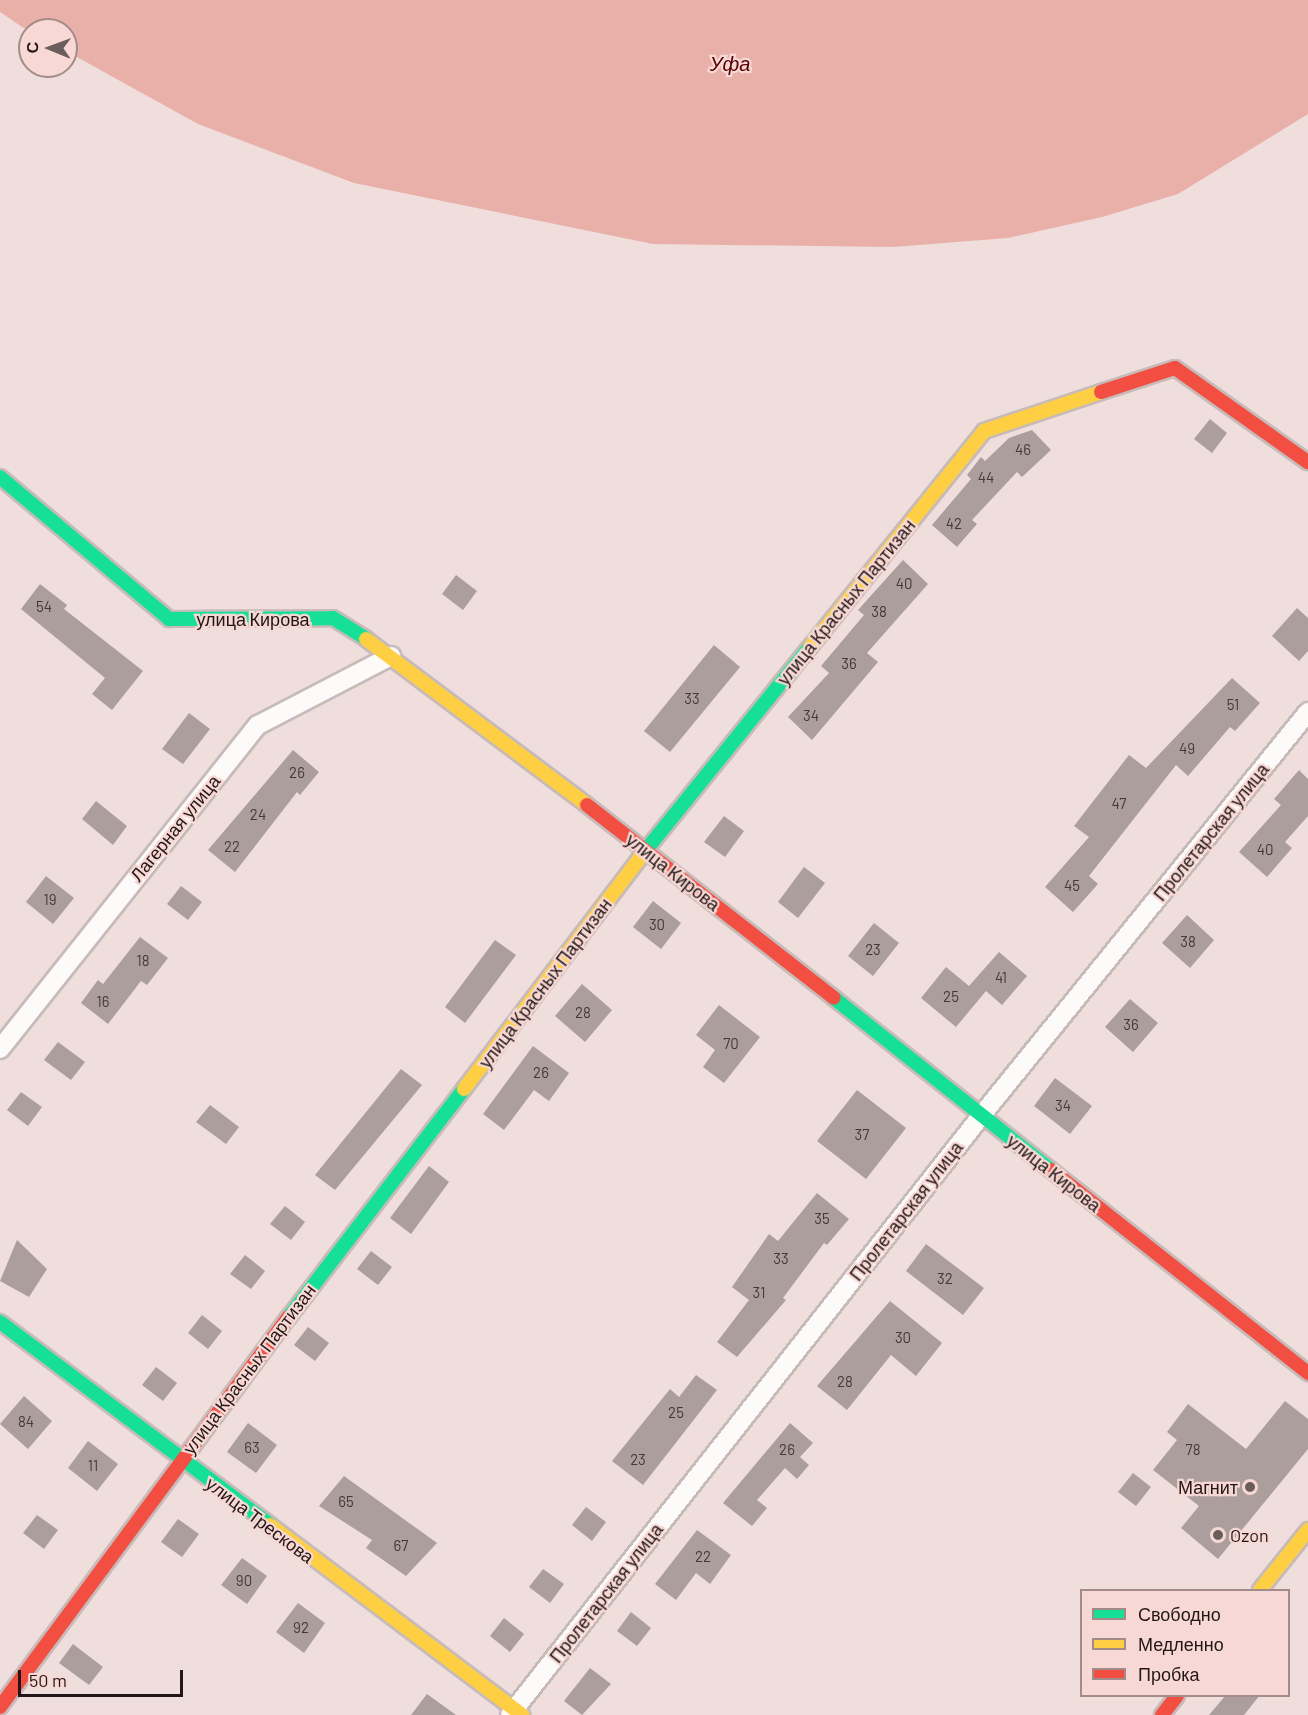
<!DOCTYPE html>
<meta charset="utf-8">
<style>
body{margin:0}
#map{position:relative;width:1308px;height:1715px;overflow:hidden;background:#efdedc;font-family:Barlow,sans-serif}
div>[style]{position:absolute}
.water>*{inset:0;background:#e9b0aa}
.building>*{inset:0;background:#ab9e9d}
.roads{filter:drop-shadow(2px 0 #c7bbba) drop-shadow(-2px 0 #c7bbba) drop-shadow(0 2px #c7bbba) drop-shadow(0 -2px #c7bbba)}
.street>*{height:18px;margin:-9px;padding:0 9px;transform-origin:9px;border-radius:9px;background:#fdfafa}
.fast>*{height:14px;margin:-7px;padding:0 7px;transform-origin:7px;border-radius:7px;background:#16e098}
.slow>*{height:14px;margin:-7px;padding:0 7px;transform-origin:7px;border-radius:7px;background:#ffcf43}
.jam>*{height:14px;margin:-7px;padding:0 7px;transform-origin:7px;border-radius:7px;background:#f24e42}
.dots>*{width:16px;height:16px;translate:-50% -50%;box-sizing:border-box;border:3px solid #f7d8d4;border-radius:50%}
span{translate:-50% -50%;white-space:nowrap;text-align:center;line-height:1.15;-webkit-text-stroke:4.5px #f7d8d4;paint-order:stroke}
.number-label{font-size:15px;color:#443938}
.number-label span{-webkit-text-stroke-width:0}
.street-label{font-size:18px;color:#221716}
.poi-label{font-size:18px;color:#221716}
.right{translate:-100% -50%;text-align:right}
.left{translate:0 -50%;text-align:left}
.water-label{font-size:20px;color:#580005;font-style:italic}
.legend{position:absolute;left:1080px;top:1589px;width:210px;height:108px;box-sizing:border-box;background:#f7d8d4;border:2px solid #a28b88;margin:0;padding:8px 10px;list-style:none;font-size:18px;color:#221716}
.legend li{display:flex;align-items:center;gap:12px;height:30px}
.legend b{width:30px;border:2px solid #a28b88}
.north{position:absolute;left:18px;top:18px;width:60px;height:60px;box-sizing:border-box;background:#f7d8d4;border:2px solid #a28b88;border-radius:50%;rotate:271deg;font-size:16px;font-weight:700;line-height:24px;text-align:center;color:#221716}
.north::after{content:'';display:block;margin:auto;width:21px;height:27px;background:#6a5d5b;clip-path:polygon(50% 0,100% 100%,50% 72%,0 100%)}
.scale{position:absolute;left:18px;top:1670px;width:165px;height:27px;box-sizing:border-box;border:3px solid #221716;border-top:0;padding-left:8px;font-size:18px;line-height:21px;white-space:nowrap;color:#221716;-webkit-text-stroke:4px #f7d8d4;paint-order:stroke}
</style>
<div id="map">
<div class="water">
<i style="clip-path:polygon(0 0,1308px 0,1308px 114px,1178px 194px,1102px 217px,1008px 238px,893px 247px,653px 244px,354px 183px,198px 124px,66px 51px,66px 30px,30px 31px,22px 27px,0 12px)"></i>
</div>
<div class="building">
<i style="clip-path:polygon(1210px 419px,1227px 433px,1212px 453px,1194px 439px)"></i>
<i style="clip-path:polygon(1032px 430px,1051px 450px,1022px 477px,1017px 472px,972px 520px,977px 524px,957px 547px,932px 525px,971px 479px,967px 475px,981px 457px,985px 461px,1009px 438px)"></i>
<i style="clip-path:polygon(903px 560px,928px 584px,867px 653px,878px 662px,812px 740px,788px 717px,829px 673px,821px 666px,864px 615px,858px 610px)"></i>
<i style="clip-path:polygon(456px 575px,477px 591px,463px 610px,442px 594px)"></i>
<i style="clip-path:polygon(40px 584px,67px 605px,64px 609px,143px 671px,112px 710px,92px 694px,105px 678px,21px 609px)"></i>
<i style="clip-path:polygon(1297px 608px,1308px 618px,1308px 651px,1299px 661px,1272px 636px)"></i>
<i style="clip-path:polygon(714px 645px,740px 667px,670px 752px,644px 731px)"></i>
<i style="clip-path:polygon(1232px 678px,1260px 703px,1235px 731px,1230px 727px,1188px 776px,1176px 765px,1089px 876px,1098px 884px,1073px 912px,1045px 887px,1089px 837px,1074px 826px,1129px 755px,1146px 768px)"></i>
<i style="clip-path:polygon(189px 713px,210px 729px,183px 764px,162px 749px)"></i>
<i style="clip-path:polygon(293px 750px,319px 772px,300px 795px,297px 792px,235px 872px,208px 850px)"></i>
<i style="clip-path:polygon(1299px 770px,1308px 779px,1308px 816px,1285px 842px,1292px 848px,1267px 877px,1239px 852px,1281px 805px,1274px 799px)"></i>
<i style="clip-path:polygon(96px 801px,127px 826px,113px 845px,82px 819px)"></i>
<i style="clip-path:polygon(724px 816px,744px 831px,725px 857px,704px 842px)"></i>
<i style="clip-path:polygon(804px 867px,825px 883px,798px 918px,778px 902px)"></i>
<i style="clip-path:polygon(46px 876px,74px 898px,53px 924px,26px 902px)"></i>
<i style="clip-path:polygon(181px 886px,202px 902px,188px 920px,167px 904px)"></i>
<i style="clip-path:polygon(653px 901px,681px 923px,661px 949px,633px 927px)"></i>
<i style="clip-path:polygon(1187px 915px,1214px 940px,1190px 968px,1162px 943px)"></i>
<i style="clip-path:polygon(874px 923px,899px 943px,873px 976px,848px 956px)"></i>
<i style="clip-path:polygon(140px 937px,168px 958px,147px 985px,141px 981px,108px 1024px,81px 1003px,98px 980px,103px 984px)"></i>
<i style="clip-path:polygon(495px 940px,516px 955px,465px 1023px,445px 1007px)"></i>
<i style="clip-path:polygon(999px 952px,1027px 976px,1002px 1005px,986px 991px,956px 1027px,921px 998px,946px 967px,969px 986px)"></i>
<i style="clip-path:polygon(582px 984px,612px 1010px,585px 1042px,555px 1016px)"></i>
<i style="clip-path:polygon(1130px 999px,1158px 1023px,1133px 1052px,1105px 1027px)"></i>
<i style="clip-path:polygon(719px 1005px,760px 1037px,724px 1083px,703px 1067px,715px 1050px,696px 1035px)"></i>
<i style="clip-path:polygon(58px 1042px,85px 1062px,71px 1080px,44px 1060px)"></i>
<i style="clip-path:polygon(533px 1046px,569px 1073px,549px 1101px,534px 1090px,504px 1130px,483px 1114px)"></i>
<i style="clip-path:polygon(401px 1069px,422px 1085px,335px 1190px,315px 1175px)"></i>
<i style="clip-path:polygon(1055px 1078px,1092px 1106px,1070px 1134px,1034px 1106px)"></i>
<i style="clip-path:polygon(857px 1090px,906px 1128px,866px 1179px,817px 1141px)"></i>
<i style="clip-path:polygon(21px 1092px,42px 1107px,28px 1126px,7px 1110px)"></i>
<i style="clip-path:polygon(210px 1105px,239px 1127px,226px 1144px,196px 1122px)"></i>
<i style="clip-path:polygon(429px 1166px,449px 1182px,411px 1234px,390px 1218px)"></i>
<i style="clip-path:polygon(817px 1193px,849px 1219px,827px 1245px,824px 1243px,783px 1298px,786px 1300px,737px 1357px,717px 1342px,749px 1300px,732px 1287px,769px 1234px,778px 1241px)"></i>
<i style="clip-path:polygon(285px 1206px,305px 1222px,291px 1240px,270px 1224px)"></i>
<i style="clip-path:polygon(17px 1240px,47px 1269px,29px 1297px,0 1281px)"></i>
<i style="clip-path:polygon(926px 1244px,984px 1288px,963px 1315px,906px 1271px)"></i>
<i style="clip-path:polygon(371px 1251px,392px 1267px,378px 1285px,357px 1269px)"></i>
<i style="clip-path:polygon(245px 1255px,265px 1271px,251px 1289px,230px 1274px)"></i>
<i style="clip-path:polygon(890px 1301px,942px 1343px,916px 1376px,891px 1355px,847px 1410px,817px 1386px)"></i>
<i style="clip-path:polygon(202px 1315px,222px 1331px,208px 1349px,188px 1333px)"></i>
<i style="clip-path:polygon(308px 1327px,329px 1343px,315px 1361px,294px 1345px)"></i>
<i style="clip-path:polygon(156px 1367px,177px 1383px,163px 1401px,142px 1385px)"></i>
<i style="clip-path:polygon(696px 1375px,717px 1390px,643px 1485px,612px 1461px,670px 1389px,679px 1397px)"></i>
<i style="clip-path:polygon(24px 1396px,52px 1421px,28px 1449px,0 1424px)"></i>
<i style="clip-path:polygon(1285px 1401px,1308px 1419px,1308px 1449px,1218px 1559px,1181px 1528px,1199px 1506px,1153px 1470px,1177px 1440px,1167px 1432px,1188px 1404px,1246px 1449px)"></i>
<i style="clip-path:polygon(248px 1423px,277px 1445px,256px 1473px,227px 1452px)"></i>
<i style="clip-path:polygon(790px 1423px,813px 1443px,800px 1457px,809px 1465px,797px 1479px,785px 1468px,757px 1500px,767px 1508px,752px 1526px,723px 1503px)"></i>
<i style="clip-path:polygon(88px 1441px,118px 1464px,97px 1491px,68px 1468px)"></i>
<i style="clip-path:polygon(1133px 1473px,1151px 1487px,1136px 1506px,1118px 1492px)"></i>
<i style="clip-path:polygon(344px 1476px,437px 1543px,406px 1576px,366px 1548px,372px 1540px,319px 1506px)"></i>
<i style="clip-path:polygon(586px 1507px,606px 1522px,592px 1541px,572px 1525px)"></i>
<i style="clip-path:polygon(37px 1515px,58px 1530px,44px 1549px,23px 1533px)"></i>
<i style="clip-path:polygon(178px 1519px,199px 1534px,182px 1557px,161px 1542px)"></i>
<i style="clip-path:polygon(697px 1530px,731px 1555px,710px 1584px,696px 1573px,676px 1600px,655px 1584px)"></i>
<i style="clip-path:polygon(242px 1558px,267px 1576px,247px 1604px,221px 1585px)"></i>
<i style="clip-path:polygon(543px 1569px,564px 1584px,550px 1603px,529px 1587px)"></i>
<i style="clip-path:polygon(298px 1603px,325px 1623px,304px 1653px,276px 1632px)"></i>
<i style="clip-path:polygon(631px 1612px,651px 1628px,637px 1646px,617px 1631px)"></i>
<i style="clip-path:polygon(504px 1618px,524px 1634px,510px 1652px,490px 1636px)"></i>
<i style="clip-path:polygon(73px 1644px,103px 1667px,89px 1685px,59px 1663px)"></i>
<i style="clip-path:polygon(590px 1668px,611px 1684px,582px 1715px,564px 1701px)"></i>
<i style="clip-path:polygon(427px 1694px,456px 1715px,411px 1715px)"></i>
<i style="clip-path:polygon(1226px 1695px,1260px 1695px,1244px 1715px,1209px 1715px)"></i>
</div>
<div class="roads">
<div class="street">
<i style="left:0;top:1049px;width:414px;rotate:-51.5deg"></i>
<i style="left:258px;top:725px;width:150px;rotate:-27.4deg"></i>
<i style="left:510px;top:1715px;width:762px;rotate:-51.82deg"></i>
<i style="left:981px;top:1116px;width:520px;rotate:-51.01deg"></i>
</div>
<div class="fast">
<i style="left:0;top:477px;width:221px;rotate:40deg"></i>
<i style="left:169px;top:619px;width:164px;rotate:-0.3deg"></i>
<i style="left:333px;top:618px;width:39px;rotate:32deg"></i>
<i style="left:642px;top:855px;width:267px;rotate:-51.1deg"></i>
<i style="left:834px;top:998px;width:277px;rotate:38.4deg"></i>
<i style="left:289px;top:1317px;width:287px;rotate:-52.5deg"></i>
<i style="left:0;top:1322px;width:338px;rotate:36.9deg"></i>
</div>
<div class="slow">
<i style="left:366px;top:639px;width:276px;rotate:36.9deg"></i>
<i style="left:810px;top:647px;width:277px;rotate:-51.1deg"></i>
<i style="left:984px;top:431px;width:123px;rotate:-18.4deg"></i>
<i style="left:464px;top:1089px;width:294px;rotate:-52.7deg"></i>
<i style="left:270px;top:1525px;width:316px;rotate:37deg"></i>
<i style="left:1260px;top:1590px;width:77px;rotate:-51.3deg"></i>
</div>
<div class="jam">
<i style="left:1101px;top:392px;width:78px;rotate:-18deg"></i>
<i style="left:1175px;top:368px;width:163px;rotate:35.3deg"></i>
<i style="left:587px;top:805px;width:313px;rotate:38deg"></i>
<i style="left:1051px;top:1170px;width:328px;rotate:38.3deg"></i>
<i style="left:0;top:1707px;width:485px;rotate:-53.5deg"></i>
<i style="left:1162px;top:1715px;width:24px;rotate:-52deg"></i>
</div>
</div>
<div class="dots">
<i style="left:1250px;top:1487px;background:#6a5d5b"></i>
<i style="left:1218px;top:1535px;background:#6a5d5b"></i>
</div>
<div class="number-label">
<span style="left:1023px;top:450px">46</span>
<span style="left:986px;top:478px">44</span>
<span style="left:954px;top:524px">42</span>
<span style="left:904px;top:584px">40</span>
<span style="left:44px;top:607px">54</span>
<span style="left:879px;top:612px">38</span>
<span style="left:849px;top:664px">36</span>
<span style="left:692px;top:699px">33</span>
<span style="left:1233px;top:705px">51</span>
<span style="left:811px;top:716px">34</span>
<span style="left:1187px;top:749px">49</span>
<span style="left:297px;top:773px">26</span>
<span style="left:1119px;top:804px">47</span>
<span style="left:258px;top:815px">24</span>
<span style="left:232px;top:847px">22</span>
<span style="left:1265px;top:850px">40</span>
<span style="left:1072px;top:886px">45</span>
<span style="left:50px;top:900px">19</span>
<span style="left:657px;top:925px">30</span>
<span style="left:1188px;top:942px">38</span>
<span style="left:873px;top:950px">23</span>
<span style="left:143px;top:961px">18</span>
<span style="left:1001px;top:978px">41</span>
<span style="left:951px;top:997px">25</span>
<span style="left:103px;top:1002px">16</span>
<span style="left:583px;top:1013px">28</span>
<span style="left:1131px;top:1025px">36</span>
<span style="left:731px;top:1044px">70</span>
<span style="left:541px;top:1073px">26</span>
<span style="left:1063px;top:1106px">34</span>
<span style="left:862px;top:1135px">37</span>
<span style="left:822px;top:1219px">35</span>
<span style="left:781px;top:1259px">33</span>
<span style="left:945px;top:1279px">32</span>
<span style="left:759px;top:1293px">31</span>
<span style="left:903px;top:1338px">30</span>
<span style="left:845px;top:1382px">28</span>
<span style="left:676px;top:1413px">25</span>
<span style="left:26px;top:1422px">84</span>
<span style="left:252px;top:1448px">63</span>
<span style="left:787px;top:1450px">26</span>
<span style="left:1193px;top:1450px">78</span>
<span style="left:638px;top:1460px">23</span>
<span style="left:93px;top:1466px">11</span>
<span style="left:346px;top:1502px">65</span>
<span style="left:401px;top:1546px">67</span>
<span style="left:703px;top:1557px">22</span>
<span style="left:244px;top:1581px">90</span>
<span style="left:301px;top:1628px">92</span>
</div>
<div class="street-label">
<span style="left:846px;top:602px;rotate:-51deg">улица Красных Партизан</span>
<span style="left:253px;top:619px">улица Кирова</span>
<span style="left:175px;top:828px;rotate:-51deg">Лагерная улица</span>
<span style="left:1211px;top:832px;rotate:-51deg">Пролетарская улица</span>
<span style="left:673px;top:872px;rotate:38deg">улица Кирова</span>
<span style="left:545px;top:983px;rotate:-53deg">улица Красных Партизан</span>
<span style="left:1054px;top:1173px;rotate:38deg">улица Кирова</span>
<span style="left:906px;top:1211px;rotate:-52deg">Пролетарская улица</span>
<span style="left:249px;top:1369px;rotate:-53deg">улица Красных Партизан</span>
<span style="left:260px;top:1520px;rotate:37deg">улица Трескова</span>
<span style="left:606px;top:1593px;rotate:-52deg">Пролетарская улица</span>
</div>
<div class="poi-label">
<span class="right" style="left:1238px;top:1487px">Магнит</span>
<span class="left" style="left:1230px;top:1535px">Ozon</span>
</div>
<div class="water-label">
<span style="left:730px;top:63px">Уфа</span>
</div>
<ul class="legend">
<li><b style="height:8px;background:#16e098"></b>Свободно</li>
<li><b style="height:8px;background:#ffcf43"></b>Медленно</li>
<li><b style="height:8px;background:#f24e42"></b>Пробка</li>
</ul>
<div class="north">С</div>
<div class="scale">50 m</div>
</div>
